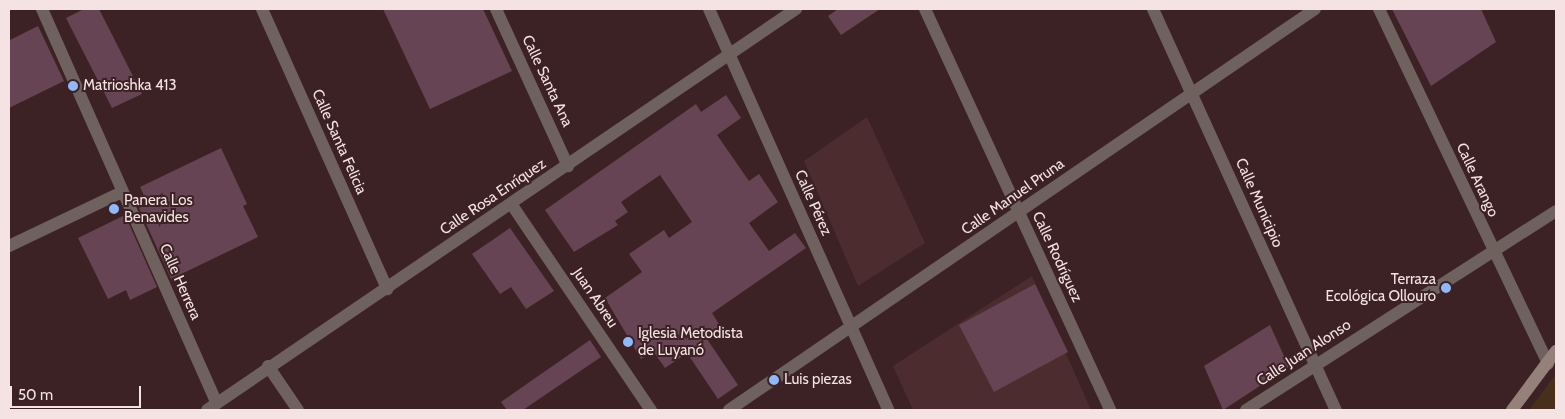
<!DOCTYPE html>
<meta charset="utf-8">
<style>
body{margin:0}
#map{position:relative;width:1565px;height:419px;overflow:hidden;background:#3c2224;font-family:Cabin,sans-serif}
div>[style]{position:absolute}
.built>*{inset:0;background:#4c2c2f}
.green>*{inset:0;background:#472f1c}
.building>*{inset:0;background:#674454}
.street>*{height:12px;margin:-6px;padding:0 6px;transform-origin:6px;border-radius:6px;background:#6f625e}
.secondary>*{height:12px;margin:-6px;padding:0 6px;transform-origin:6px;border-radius:6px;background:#96807a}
.dots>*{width:14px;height:14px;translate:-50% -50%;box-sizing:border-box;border:2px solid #3c2224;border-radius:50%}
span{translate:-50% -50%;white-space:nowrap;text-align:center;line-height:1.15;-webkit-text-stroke:4px #3c2224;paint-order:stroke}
.street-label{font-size:15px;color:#f5e2e3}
.poi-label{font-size:15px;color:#f5e2e3}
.left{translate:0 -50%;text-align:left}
.right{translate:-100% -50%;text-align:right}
.frame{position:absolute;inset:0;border:10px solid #f5e2e3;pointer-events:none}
.scale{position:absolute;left:10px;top:386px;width:131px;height:22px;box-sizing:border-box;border:2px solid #f5e2e3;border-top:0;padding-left:6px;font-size:15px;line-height:18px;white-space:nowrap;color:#f5e2e3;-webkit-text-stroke:4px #3c2224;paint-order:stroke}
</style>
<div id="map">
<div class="built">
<i style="clip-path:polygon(867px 117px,925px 243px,858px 286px,804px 161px)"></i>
<i style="clip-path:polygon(1032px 276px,1091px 410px,913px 410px,893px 366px)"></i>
</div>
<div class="green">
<i style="clip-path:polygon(1556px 374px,1556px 410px,1529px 410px)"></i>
</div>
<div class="building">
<i style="clip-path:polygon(84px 9px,99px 9px,142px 94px,112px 108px,66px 18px)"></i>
<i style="clip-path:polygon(383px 9px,483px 9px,512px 71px,430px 109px)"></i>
<i style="clip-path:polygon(838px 9px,880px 9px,841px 35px,828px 16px)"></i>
<i style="clip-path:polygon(1392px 9px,1481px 9px,1496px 42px,1431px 86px)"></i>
<i style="clip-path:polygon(38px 26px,64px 81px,9px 108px,10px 40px)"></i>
<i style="clip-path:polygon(726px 95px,741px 118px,717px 135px,749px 181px,759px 174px,778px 202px,749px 223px,769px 251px,795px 233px,806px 248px,712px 313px,722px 329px,707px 339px,738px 385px,718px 399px,687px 353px,665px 368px,653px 351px,641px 359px,605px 298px,642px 272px,629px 254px,664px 230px,669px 238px,692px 222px,660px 175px,621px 202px,628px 212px,615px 221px,618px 225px,574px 252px,545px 210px,696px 104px,701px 112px)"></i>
<i style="clip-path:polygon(221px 148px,247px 204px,243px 206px,258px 237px,171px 279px,139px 208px,148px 204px,140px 187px)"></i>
<i style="clip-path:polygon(125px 215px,157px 287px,130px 300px,126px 290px,108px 299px,78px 238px)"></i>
<i style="clip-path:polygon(510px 228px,554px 291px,526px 309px,511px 287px,500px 294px,472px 254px)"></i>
<i style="clip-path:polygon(1035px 284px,1068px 352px,994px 392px,959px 325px)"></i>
<i style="clip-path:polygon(1270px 325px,1289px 367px,1223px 410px,1204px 366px)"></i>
<i style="clip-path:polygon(590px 340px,601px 357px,523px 410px,507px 410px,501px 402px)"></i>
</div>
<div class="street">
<i style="left:42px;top:9px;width:431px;rotate:66.1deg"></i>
<i style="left:262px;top:9px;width:307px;rotate:65.9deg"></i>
<i style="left:496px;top:9px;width:173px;rotate:65.4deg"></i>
<i style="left:709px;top:9px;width:439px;rotate:65.9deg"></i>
<i style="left:925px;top:9px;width:442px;rotate:65.2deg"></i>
<i style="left:1153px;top:9px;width:441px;rotate:65.5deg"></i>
<i style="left:1379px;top:9px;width:393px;rotate:64.5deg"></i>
<i style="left:512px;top:205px;width:248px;rotate:55.9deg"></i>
<i style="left:9px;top:246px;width:125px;rotate:-25.5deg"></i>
<i style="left:268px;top:366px;width:53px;rotate:55.7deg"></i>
<i style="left:207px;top:410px;width:713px;rotate:-34.25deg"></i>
<i style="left:729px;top:410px;width:710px;rotate:-34.38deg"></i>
<i style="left:1246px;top:410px;width:368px;rotate:-32.7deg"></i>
</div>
<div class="secondary">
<i style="left:1512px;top:410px;width:74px;rotate:-53.3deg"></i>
</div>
<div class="dots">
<i style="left:73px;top:86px;background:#90b8fd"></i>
<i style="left:114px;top:209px;background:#90b8fd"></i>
<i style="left:1446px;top:288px;background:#90b8fd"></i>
<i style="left:628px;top:342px;background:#90b8fd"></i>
<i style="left:774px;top:380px;background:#90b8fd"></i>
</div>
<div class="street-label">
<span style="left:547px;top:81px;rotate:65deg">Calle Santa Ana</span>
<span style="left:339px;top:142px;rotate:66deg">Calle Santa Felicia</span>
<span style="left:1477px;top:180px;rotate:65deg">Calle Arango</span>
<span style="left:493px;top:197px;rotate:-34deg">Calle Rosa Enríquez</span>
<span style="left:1013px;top:197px;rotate:-35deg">Calle Manuel Pruna</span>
<span style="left:813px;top:203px;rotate:66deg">Calle Pérez</span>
<span style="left:1259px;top:203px;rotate:66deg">Calle Municipio</span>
<span style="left:1057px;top:257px;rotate:65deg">Calle Rodríguez</span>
<span style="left:180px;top:282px;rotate:66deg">Calle Herrera</span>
<span style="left:595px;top:298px;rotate:56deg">Juan Abreu</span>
<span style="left:1304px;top:353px;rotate:-33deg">Calle Juan Alonso</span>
</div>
<div class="poi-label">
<span class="left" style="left:83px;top:86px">Matrioshka 413</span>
<span class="left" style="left:124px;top:209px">Panera Los<br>Benavides</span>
<span class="right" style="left:1436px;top:288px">Terraza<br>Ecológica Ollouro</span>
<span class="left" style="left:638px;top:342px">Iglesia Metodista<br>de Luyanó</span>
<span class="left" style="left:784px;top:380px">Luis piezas</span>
</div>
<div class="frame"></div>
<div class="scale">50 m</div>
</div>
